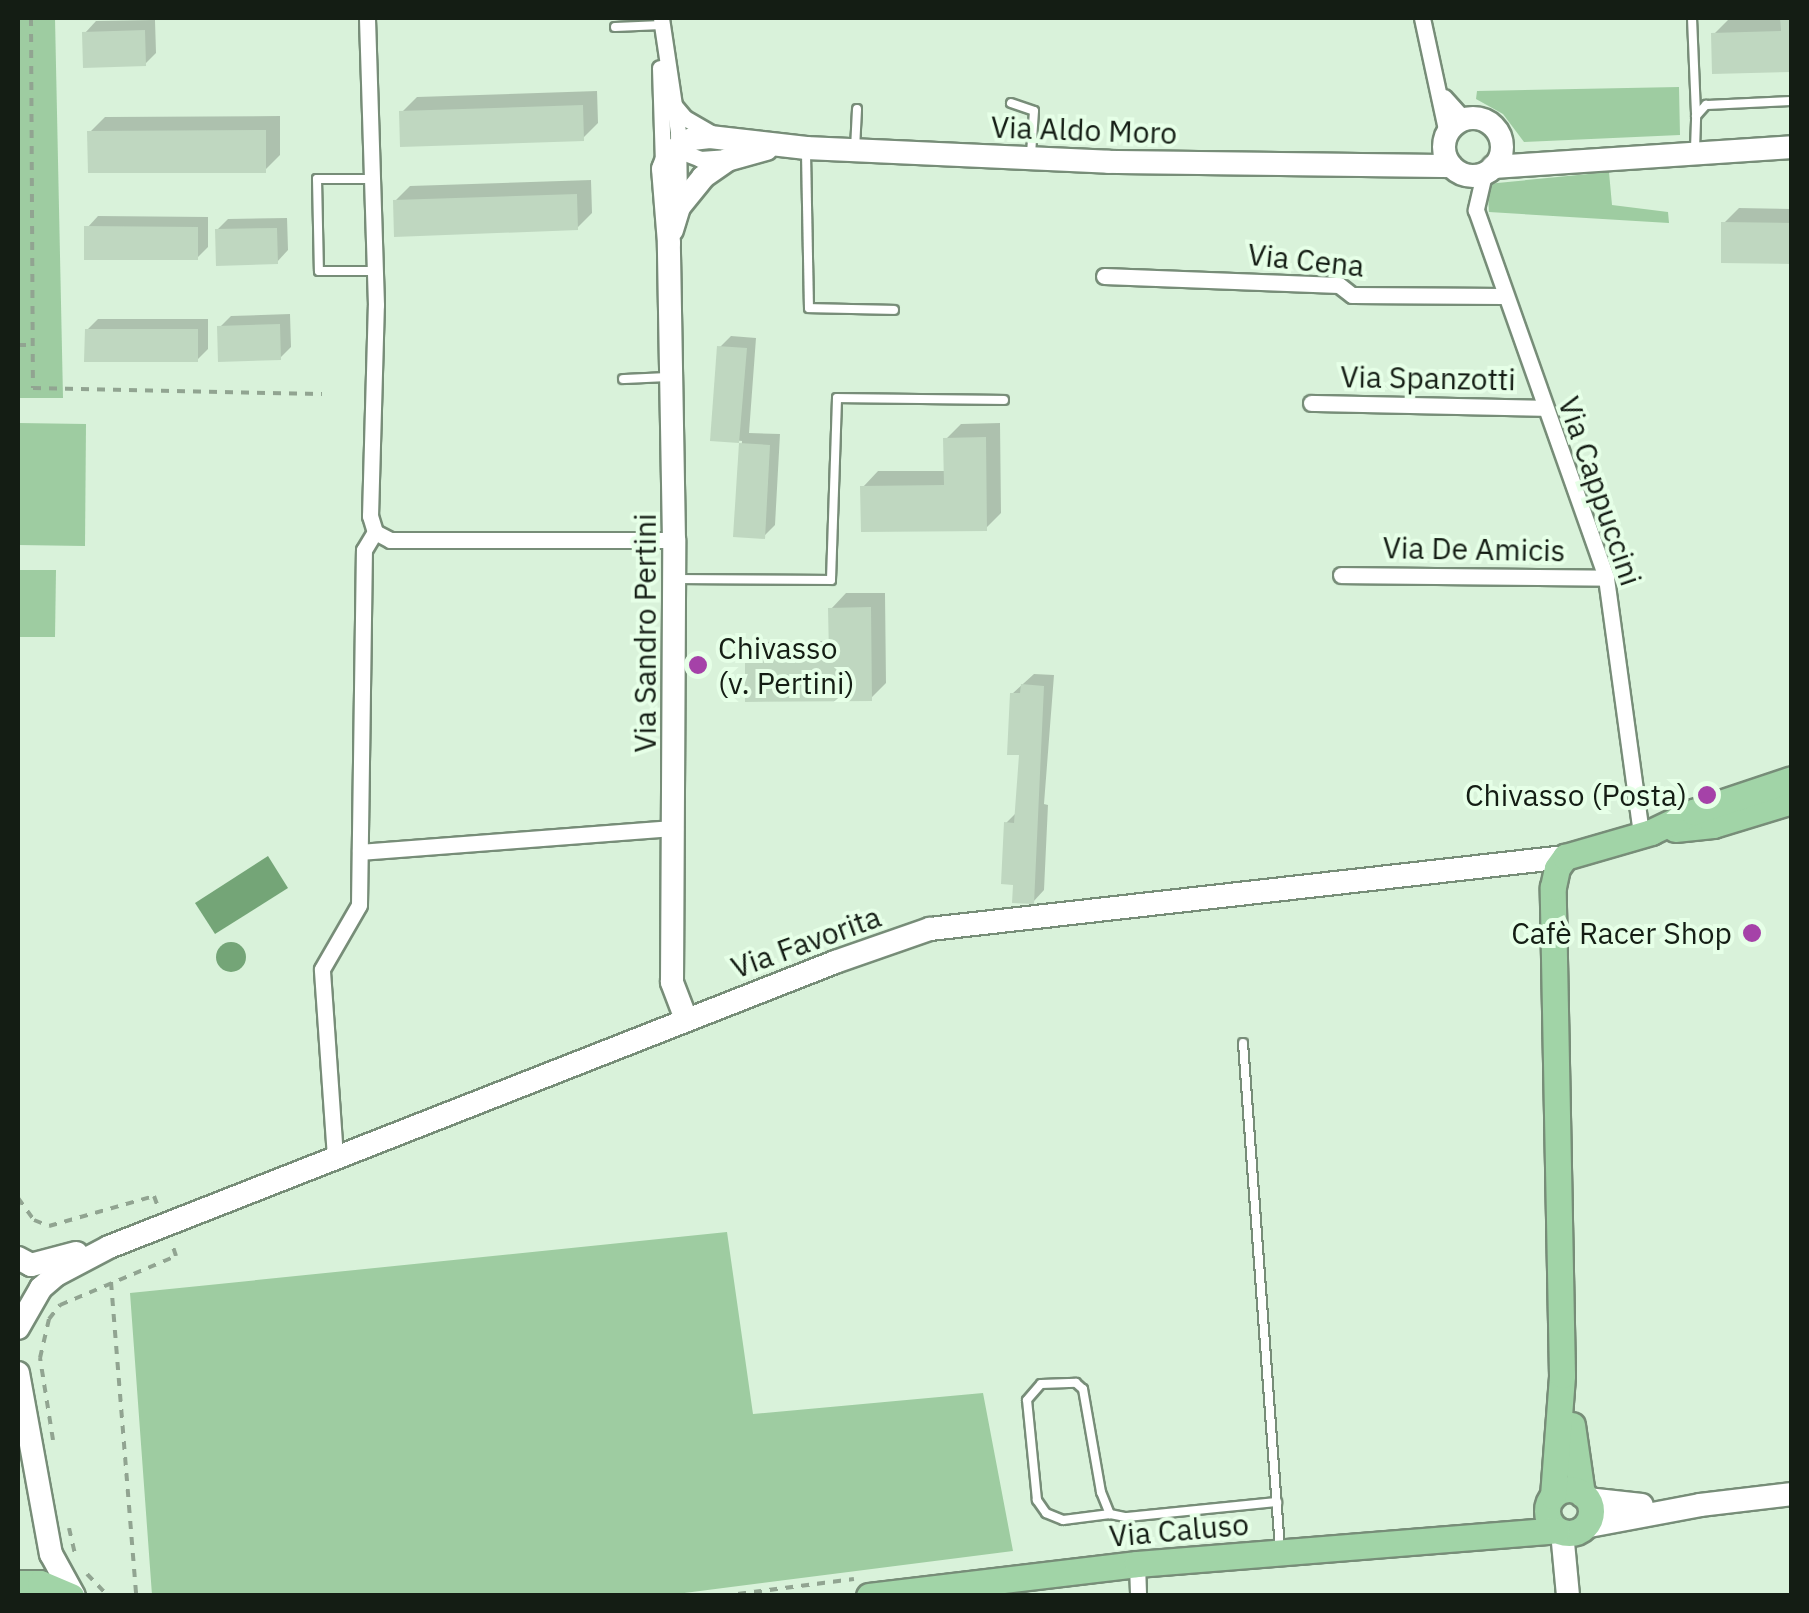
<!DOCTYPE html>
<meta charset="utf-8">
<style>
body{margin:0}
#map{position:relative;width:1809px;height:1613px;overflow:hidden;background:#d9f2da;font-family:"IBM Plex Sans",sans-serif}
div>[style]{position:absolute}
.green>*{inset:0;background:#9ecca1}
.water>*{inset:0;background:#74a577}
.round{border-radius:50%}
.shadow>*{inset:0;background:#0003}
.building>*{inset:0;background:#bfd7c0}
.path>*{height:4px;margin-top:-2px;transform-origin:0;background:repeating-linear-gradient(90deg,#91a491 0 8px,transparent 0 16px)}
.roads{filter:drop-shadow(2px 0 #778d78) drop-shadow(-2px 0 #778d78) drop-shadow(0 2px #778d78) drop-shadow(0 -2px #778d78)}
.lane>*{height:8px;margin:-4px;padding:0 4px;transform-origin:4px;border-radius:4px;background:#fff}
.street>*{height:15px;margin:-7.5px;padding:0 7.5px;transform-origin:7.5px;border-radius:7.5px;background:#fff}
.secondary>*{height:22px;margin:-11px;padding:0 11px;transform-origin:11px;border-radius:11px;background:#fff}
.secondary>.ring{margin:-11px;padding:0;box-sizing:content-box;background:none;border:22px solid #fff;border-radius:50%}
.primary>*{height:25px;margin:-12.5px;padding:0 12.5px;transform-origin:12.5px;border-radius:12.5px;background:#a1d4a7}
.primary>.ring{margin:-12.5px;padding:0;box-sizing:content-box;background:none;border:25px solid #a1d4a7;border-radius:50%}
.dots>*{width:28px;height:28px;translate:-50% -50%;box-sizing:border-box;border:5px solid #e6ffe7;border-radius:50%}
span{translate:-50% -50%;white-space:nowrap;text-align:center;line-height:1.15;-webkit-text-stroke:8px #e6ffe7;paint-order:stroke}
.street-label{font-size:30px;color:#141d14}
.poi-label{font-size:30px;color:#141d14}
.left{translate:0 -50%;text-align:left}
.right{translate:-100% -50%;text-align:right}
.frame{position:absolute;inset:0;border:20px solid #141d14;pointer-events:none}
</style>
<div id="map">
<div class="green">
<i style="clip-path:polygon(18px 18px,55px 18px,63px 398px,18px 398px)"></i>
<i style="clip-path:polygon(1679px 87px,1680px 135px,1524px 142px,1503px 114px,1476px 99px,1477px 91px)"></i>
<i style="clip-path:polygon(1609px 172px,1612px 205px,1668px 212px,1669px 223px,1489px 212px,1487px 184px)"></i>
<i style="clip-path:polygon(18px 423px,86px 424px,85px 546px,18px 545px)"></i>
<i style="clip-path:polygon(18px 570px,56px 570px,55px 637px,18px 637px)"></i>
<i style="clip-path:polygon(727px 1232px,753px 1414px,983px 1393px,1013px 1551px,661px 1596px,152px 1595px,130px 1293px)"></i>
</div>
<div class="water">
<i style="clip-path:polygon(268px 856px,288px 888px,215px 934px,195px 903px)"></i>
<i class="round" style="left:216px;top:942px;width:30px;height:30px"></i>
</div>
<div class="shadow">
<i style="clip-path:polygon(1792px 18px,1792px 69px,1714px 34px,1729px 19px)"></i>
<i style="clip-path:polygon(155px 20px,156px 53px,145px 64px,85px 33px,96px 21px)"></i>
<i style="clip-path:polygon(597px 91px,598px 123px,583px 138px,402px 112px,417px 97px)"></i>
<i style="clip-path:polygon(280px 116px,280px 155px,265px 170px,90px 132px,105px 117px)"></i>
<i style="clip-path:polygon(591px 180px,592px 213px,577px 228px,395px 201px,410px 186px)"></i>
<i style="clip-path:polygon(1739px 208px,1792px 209px,1792px 262px,1724px 223px)"></i>
<i style="clip-path:polygon(98px 216px,208px 217px,208px 247px,197px 258px,87px 228px)"></i>
<i style="clip-path:polygon(287px 218px,288px 250px,277px 262px,217px 230px,228px 219px)"></i>
<i style="clip-path:polygon(290px 314px,291px 347px,280px 358px,220px 327px,231px 316px)"></i>
<i style="clip-path:polygon(98px 319px,208px 319px,208px 349px,197px 360px,87px 330px)"></i>
<i style="clip-path:polygon(731px 336px,756px 338px,749px 433px,780px 434px,775px 525px,764px 536px,736px 535px,742px 441px,712px 438px,720px 347px)"></i>
<i style="clip-path:polygon(1000px 423px,1001px 513px,986px 528px,863px 487px,878px 471px,946px 471px,946px 439px,961px 424px)"></i>
<i style="clip-path:polygon(846px 593px,885px 593px,886px 683px,871px 698px,747px 657px,762px 642px,831px 641px,831px 609px)"></i>
<i style="clip-path:polygon(1034px 674px,1054px 675px,1044px 804px,1048px 805px,1044px 890px,1033px 902px,1015px 882px,1006px 823px,1017px 812px,1021px 753px,1012px 694px)"></i>
</div>
<div class="building">
<i style="clip-path:polygon(1780px 18px,1792px 18px,1792px 72px,1712px 74px,1711px 33px,1781px 31px)"></i>
<i style="clip-path:polygon(145px 30px,146px 66px,83px 68px,82px 32px)"></i>
<i style="clip-path:polygon(583px 105px,584px 141px,400px 147px,399px 111px)"></i>
<i style="clip-path:polygon(266px 130px,266px 173px,88px 173px,87px 131px)"></i>
<i style="clip-path:polygon(577px 194px,578px 230px,394px 237px,393px 200px)"></i>
<i style="clip-path:polygon(1721px 222px,1792px 223px,1792px 264px,1721px 263px)"></i>
<i style="clip-path:polygon(84px 226px,198px 227px,198px 260px,84px 260px)"></i>
<i style="clip-path:polygon(277px 228px,278px 264px,216px 266px,215px 229px)"></i>
<i style="clip-path:polygon(280px 324px,281px 360px,218px 362px,217px 326px)"></i>
<i style="clip-path:polygon(85px 329px,198px 329px,198px 362px,84px 362px)"></i>
<i style="clip-path:polygon(717px 346px,747px 348px,739px 443px,710px 441px)"></i>
<i style="clip-path:polygon(986px 437px,987px 531px,861px 532px,860px 486px,944px 485px,943px 438px)"></i>
<i style="clip-path:polygon(739px 443px,770px 445px,765px 539px,733px 537px)"></i>
<i style="clip-path:polygon(871px 607px,872px 701px,745px 702px,745px 656px,829px 655px,828px 608px)"></i>
<i style="clip-path:polygon(1021px 684px,1044px 686px,1034px 904px,1012px 903px,1013px 885px,1001px 884px,1004px 822px,1014px 823px,1019px 755px,1007px 755px,1010px 693px,1020px 693px)"></i>
</div>
<div class="path">
<i style="left:31px;top:18px;width:370px;rotate:89.7deg"></i>
<i style="left:33px;top:388px;width:289px;rotate:1.2deg"></i>
<i style="left:18px;top:345px;width:15px"></i>
<i style="left:18px;top:1198px;width:27px;rotate:54deg"></i>
<i style="left:34px;top:1220px;width:16px;rotate:22deg"></i>
<i style="left:49px;top:1226px;width:109px;rotate:-15.9deg"></i>
<i style="left:154px;top:1196px;width:12px;rotate:70deg"></i>
<i style="left:111px;top:1282px;width:315px;rotate:85.4deg"></i>
<i style="left:53px;top:1440px;width:83px;rotate:-99deg"></i>
<i style="left:40px;top:1358px;width:40px;rotate:-77deg"></i>
<i style="left:49px;top:1319px;width:18px;rotate:-52deg"></i>
<i style="left:60px;top:1305px;width:126px;rotate:-22.9deg"></i>
<i style="left:176px;top:1256px;width:13px;rotate:-108deg"></i>
<i style="left:69px;top:1528px;width:26px;rotate:77deg"></i>
<i style="left:87px;top:1574px;width:30px;rotate:46deg"></i>
<i style="left:722px;top:1596px;width:133px;rotate:-7.3deg"></i>
</div>
<div class="roads">
<div class="lane">
<i style="left:1692px;top:18px;width:95px;rotate:87.6deg"></i>
<i style="left:615px;top:27px;width:47px;rotate:-2.4deg"></i>
<i style="left:1011px;top:103px;width:24px;rotate:19deg"></i>
<i style="left:1034px;top:111px;width:43px;rotate:94deg"></i>
<i style="left:855px;top:149px;width:40px;rotate:-87.1deg"></i>
<i style="left:1695px;top:149px;width:33px;rotate:-88deg"></i>
<i style="left:1696px;top:116px;width:15px;rotate:-48deg"></i>
<i style="left:1706px;top:105px;width:86px;rotate:-2.7deg"></i>
<i style="left:806px;top:153px;width:155px;rotate:88.9deg"></i>
<i style="left:809px;top:308px;width:85px;rotate:1.3deg"></i>
<i style="left:373px;top:179px;width:56px;rotate:180deg"></i>
<i style="left:317px;top:179px;width:92px;rotate:88.8deg"></i>
<i style="left:319px;top:271px;width:56px"></i>
<i style="left:623px;top:379px;width:46px;rotate:-2.5deg"></i>
<i style="left:679px;top:579px;width:152px;rotate:0.4deg"></i>
<i style="left:831px;top:580px;width:182px;rotate:-88.1deg"></i>
<i style="left:837px;top:398px;width:167px;rotate:0.7deg"></i>
<i style="left:1243px;top:1043px;width:507px;rotate:85.82deg"></i>
<i style="left:1110px;top:1514px;width:47px;rotate:172.7deg"></i>
<i style="left:1063px;top:1520px;width:18px;rotate:-158deg"></i>
<i style="left:1046px;top:1513px;width:16px;rotate:-125deg"></i>
<i style="left:1037px;top:1500px;width:100px;rotate:-95.7deg"></i>
<i style="left:1027px;top:1400px;width:21px;rotate:-49deg"></i>
<i style="left:1041px;top:1384px;width:35px;rotate:-2deg"></i>
<i style="left:1076px;top:1383px;width:9px;rotate:41deg"></i>
<i style="left:1083px;top:1389px;width:105px;rotate:80.1deg"></i>
<i style="left:1101px;top:1492px;width:24px;rotate:68deg"></i>
<i style="left:1110px;top:1514px;width:16px;rotate:11deg"></i>
<i style="left:1126px;top:1517px;width:152px;rotate:-5.7deg"></i>
</div>
<div class="street">
<i style="left:661px;top:18px;width:115px;rotate:81.5deg"></i>
<i style="left:678px;top:132px;width:75px;rotate:89.2deg"></i>
<i style="left:1422px;top:18px;width:119px;rotate:77.8deg"></i>
<i style="left:660px;top:68px;width:97px;rotate:88.2deg"></i>
<i style="left:1444px;top:97px;width:30px;rotate:48deg"></i>
<i style="left:674px;top:105px;width:17px;rotate:50deg"></i>
<i style="left:685px;top:118px;width:34px;rotate:30deg"></i>
<i style="left:672px;top:148px;width:30px;rotate:21deg"></i>
<i style="left:700px;top:159px;width:32px;rotate:-4deg"></i>
<i style="left:1484px;top:174px;width:37px;rotate:103deg"></i>
<i style="left:1476px;top:210px;width:390px;rotate:70.5deg"></i>
<i style="left:1606px;top:578px;width:259px;rotate:82.2deg"></i>
<i style="left:1104px;top:276px;width:235px;rotate:2.2deg"></i>
<i style="left:1339px;top:285px;width:16px;rotate:38deg"></i>
<i style="left:1352px;top:295px;width:151px;rotate:0.4deg"></i>
<i style="left:1311px;top:403px;width:233px;rotate:1.2deg"></i>
<i style="left:375px;top:532px;width:17px;rotate:28deg"></i>
<i style="left:390px;top:540px;width:284px"></i>
<i style="left:1341px;top:575px;width:265px;rotate:0.6deg"></i>
<i style="left:360px;top:852px;width:316px;rotate:-4.4deg"></i>
<i style="left:335px;top:1157px;width:188px;rotate:-94deg"></i>
<i style="left:322px;top:969px;width:74px;rotate:-60deg"></i>
<i style="left:359px;top:905px;width:355px;rotate:-89.2deg"></i>
<i style="left:364px;top:550px;width:21px;rotate:-59deg"></i>
<i style="left:375px;top:532px;width:17px;rotate:-107deg"></i>
<i style="left:370px;top:516px;width:211px;rotate:-88.4deg"></i>
<i style="left:376px;top:305px;width:287px;rotate:-91.8deg"></i>
<i style="left:1137px;top:1564px;width:32px;rotate:88deg"></i>
</div>
<div class="secondary">
<i class="ring" style="left:1444px;top:118px;width:36px;height:36px"></i>
<i style="left:1493px;top:167px;width:300px;rotate:-3.8deg"></i>
<i style="left:672px;top:230px;width:24px;rotate:-73deg"></i>
<i style="left:679px;top:207px;width:38px;rotate:-51deg"></i>
<i style="left:703px;top:177px;width:29px;rotate:-35deg"></i>
<i style="left:727px;top:160px;width:41px;rotate:-15.8deg"></i>
<i style="left:686px;top:1019px;width:40px;rotate:-111deg"></i>
<i style="left:672px;top:982px;width:442px;rotate:-89.7deg"></i>
<i style="left:674px;top:540px;width:297px;rotate:-91deg"></i>
<i style="left:669px;top:243px;width:74px;rotate:-94.6deg"></i>
<i style="left:663px;top:169px;width:17px;rotate:-69deg"></i>
<i style="left:669px;top:153px;width:27px;rotate:-31deg"></i>
<i style="left:692px;top:139px;width:18px;rotate:-6deg"></i>
<i style="left:710px;top:137px;width:97px;rotate:6.5deg"></i>
<i style="left:806px;top:148px;width:303px;rotate:2.6deg"></i>
<i style="left:1109px;top:162px;width:342px;rotate:0.7deg"></i>
<i style="left:18px;top:1258px;width:15px;rotate:28deg"></i>
<i style="left:31px;top:1265px;width:47px;rotate:-14.9deg"></i>
<i style="left:18px;top:1328px;width:46px;rotate:-60.1deg"></i>
<i style="left:41px;top:1288px;width:20px;rotate:-41deg"></i>
<i style="left:56px;top:1275px;width:60px;rotate:-27.8deg"></i>
<i style="left:109px;top:1247px;width:780px;rotate:-21.43deg"></i>
<i style="left:835px;top:962px;width:101px;rotate:-19.2deg"></i>
<i style="left:930px;top:929px;width:639px;rotate:-6.47deg"></i>
<i style="left:18px;top:1373px;width:184px;rotate:79.7deg"></i>
<i style="left:51px;top:1554px;width:48px;rotate:61.3deg"></i>
<i style="left:1587px;top:1499px;width:55px;rotate:6.2deg"></i>
<i style="left:1584px;top:1527px;width:118px;rotate:-10.7deg"></i>
<i style="left:1700px;top:1505px;width:93px;rotate:-6.8deg"></i>
<i style="left:1562px;top:1532px;width:64px;rotate:84.6deg"></i>
</div>
<div class="primary">
<i style="left:1675px;top:829px;width:38px;rotate:-6deg"></i>
<i style="left:1713px;top:825px;width:83px;rotate:-16.9deg"></i>
<i style="left:1572px;top:1425px;width:70px;rotate:81.8deg"></i>
<i class="ring" style="left:1547px;top:1489px;width:19px;height:19px"></i>
<i style="left:1553px;top:1496px;width:121px;rotate:-85.7deg"></i>
<i style="left:1562px;top:1375px;width:488px;rotate:-91.1deg"></i>
<i style="left:1553px;top:887px;width:19px;rotate:-78deg"></i>
<i style="left:1557px;top:868px;width:14px;rotate:-54deg"></i>
<i style="left:1565px;top:857px;width:90px;rotate:-16.2deg"></i>
<i style="left:1651px;top:832px;width:47px;rotate:-25.5deg"></i>
<i style="left:1693px;top:812px;width:104px;rotate:-18.4deg"></i>
<i style="left:18px;top:1583px;width:22px"></i>
<i style="left:40px;top:1583px;width:34px;rotate:23deg"></i>
<i style="left:869px;top:1596px;width:270px;rotate:-6.8deg"></i>
<i style="left:1137px;top:1564px;width:421px;rotate:-4.6deg"></i>
</div>
</div>
<div class="dots">
<i style="left:698px;top:665px;background:#a542a8"></i>
<i style="left:1707px;top:795px;background:#a542a8"></i>
<i style="left:1752px;top:933px;background:#a542a8"></i>
</div>
<div class="street-label">
<span style="left:1084px;top:130px;rotate:2deg">Via Aldo Moro</span>
<span style="left:1306px;top:260px;rotate:6deg">Via Cena</span>
<span style="left:1428px;top:378px;rotate:1deg">Via Spanzotti</span>
<span style="left:1600px;top:491px;rotate:71deg">Via Cappuccini</span>
<span style="left:1474px;top:549px;rotate:1deg">Via De Amicis</span>
<span style="left:645px;top:633px;rotate:-90deg">Via Sandro Pertini</span>
<span style="left:806px;top:942px;rotate:-20deg">Via Favorita</span>
<span style="left:1179px;top:1530px;rotate:-5deg">Via Caluso</span>
</div>
<div class="poi-label">
<span class="left" style="left:718px;top:665px">Chivasso<br>(v. Pertini)</span>
<span class="right" style="left:1687px;top:795px">Chivasso (Posta)</span>
<span class="right" style="left:1732px;top:933px">Cafè Racer Shop</span>
</div>
<div class="frame"></div>
</div>
